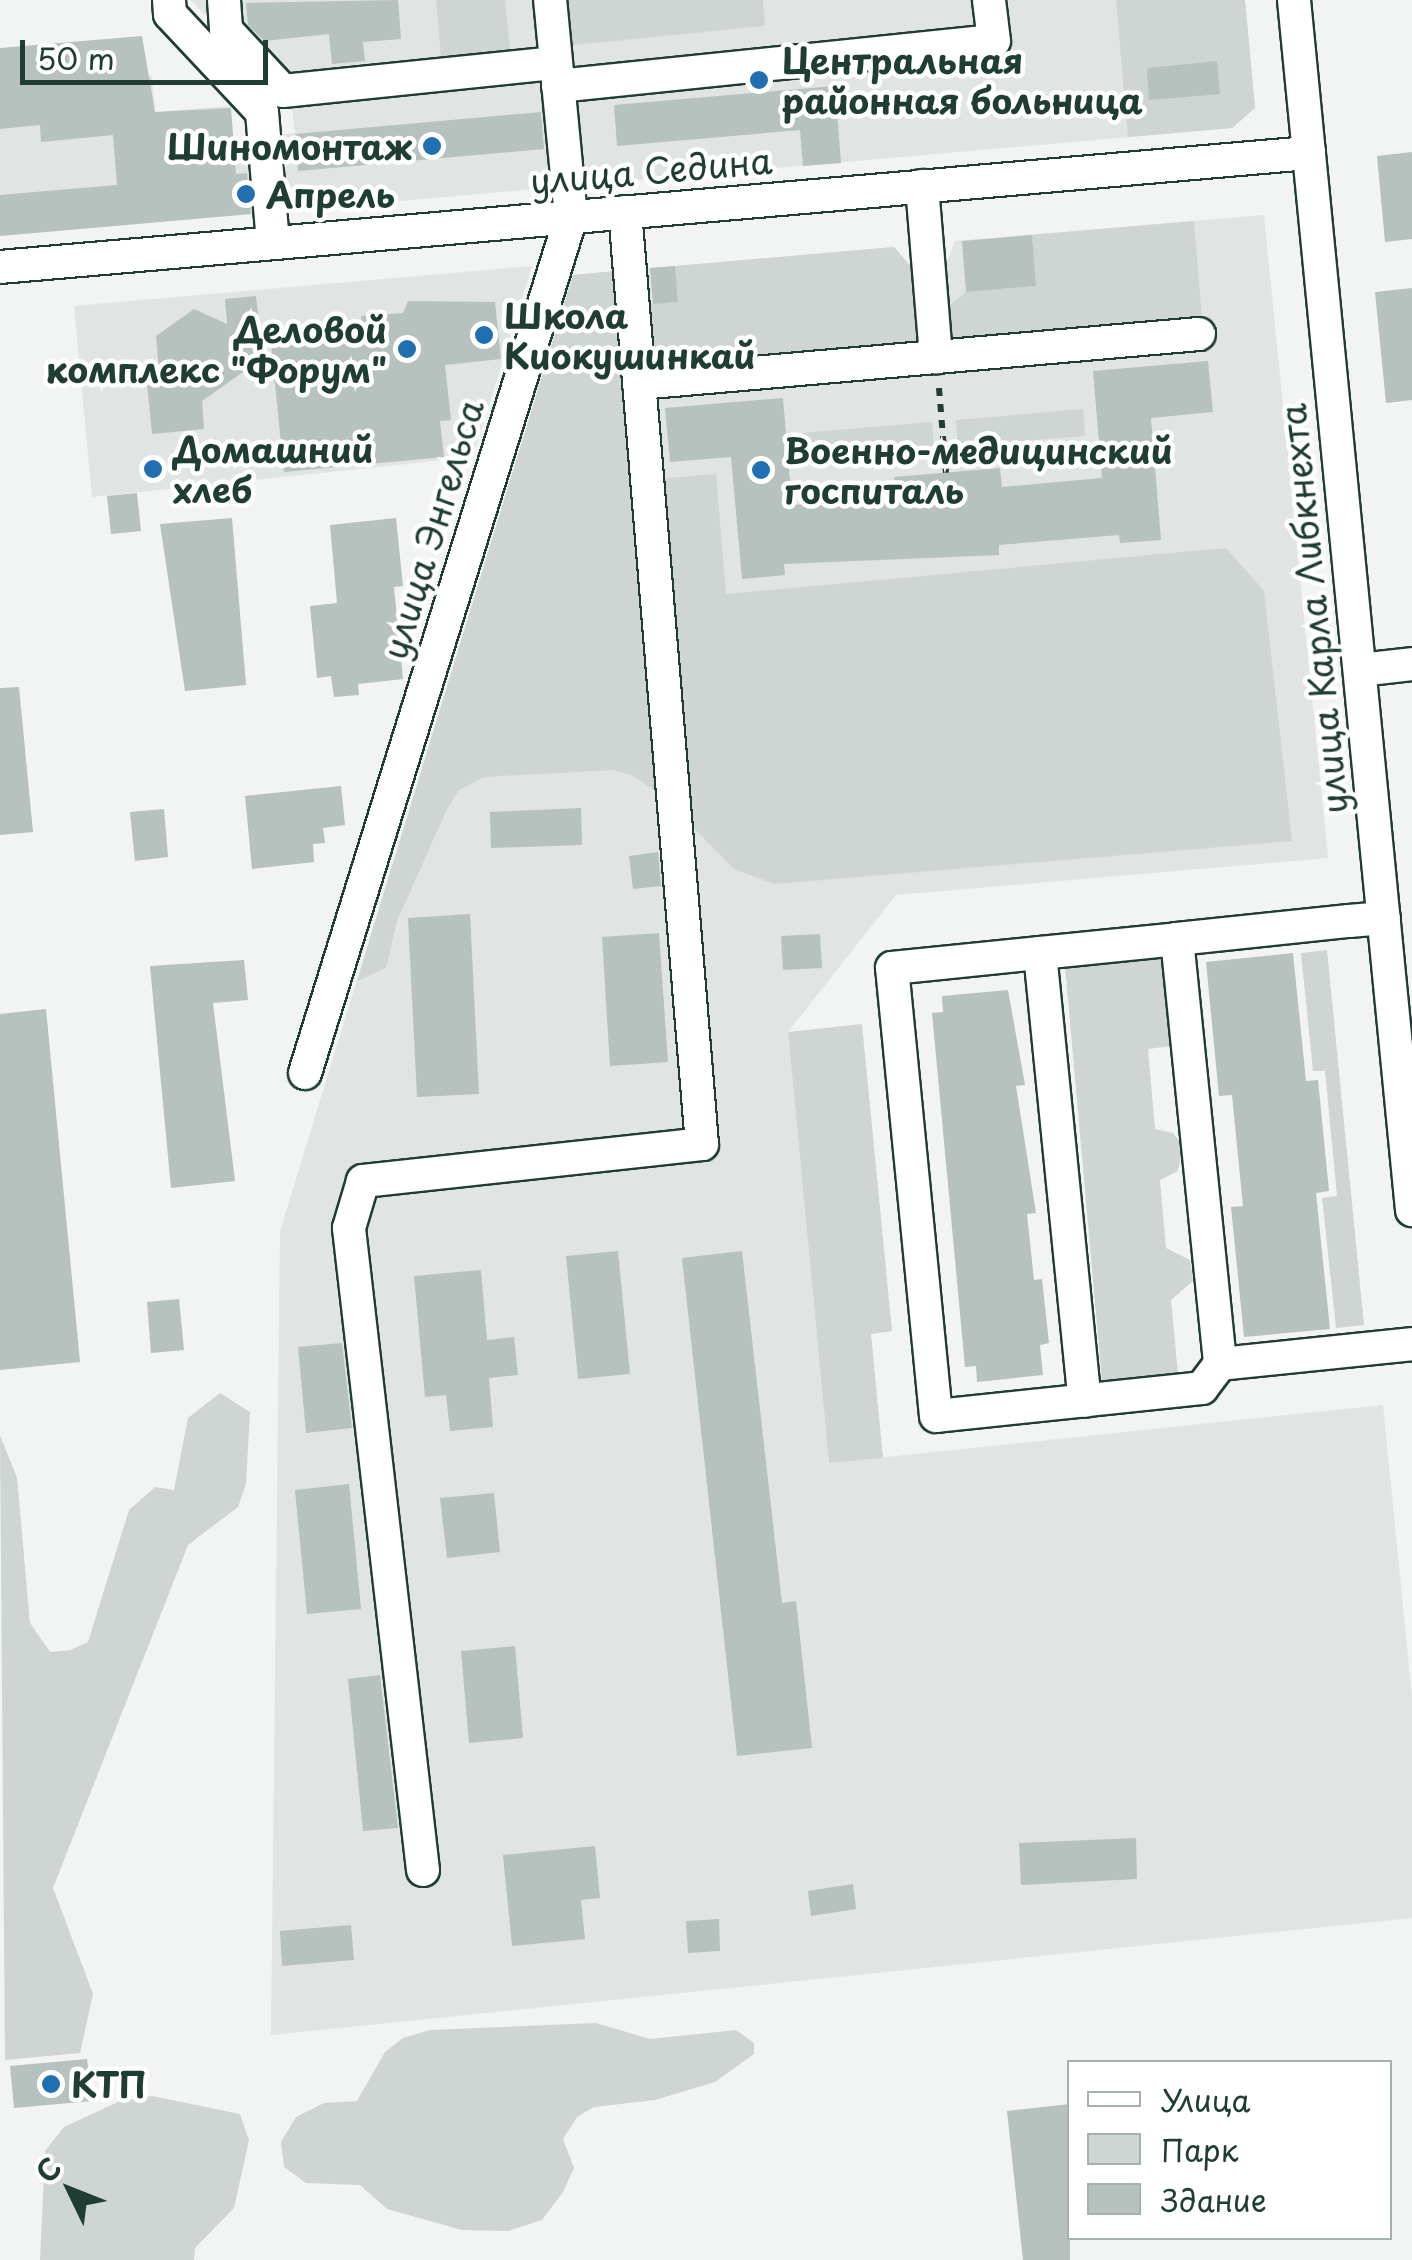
<!DOCTYPE html>
<meta charset="utf-8">
<style>
body{margin:0}
#map{position:relative;width:1412px;height:2260px;overflow:hidden;background:#f2f3f3;font-family:"Playpen Sans",sans-serif}
div>[style]{position:absolute}
.built>*{inset:0;background:#e0e4e3}
.green>*{inset:0;background:#ced5d3}
.building>*{inset:0;background:#b7c1bd}
.path>*{height:6px;margin-top:-3px;transform-origin:0;background:repeating-linear-gradient(90deg,#1f3d34 0 8px,transparent 0 16px)}
.roads{filter:drop-shadow(2px 0 #1f3d34) drop-shadow(-2px 0 #1f3d34) drop-shadow(0 2px #1f3d34) drop-shadow(0 -2px #1f3d34)}
.minor>*{height:32px;margin:-16px;padding:0 16px;transform-origin:16px;border-radius:16px;background:#fff}
.dots>*{width:28px;height:28px;translate:-50% -50%;box-sizing:border-box;border:5px solid #fff;border-radius:50%}
span{translate:-50% -50%;white-space:nowrap;text-align:center;line-height:1.15;-webkit-text-stroke:9px #fff;paint-order:stroke}
.poi-label{font-size:35px;color:#1f3d34;font-weight:700}
.left{translate:0 -50%;text-align:left}
.right{translate:-100% -50%;text-align:right}
.street-label{font-size:35px;color:#1f3d34}
.legend{position:absolute;left:1067px;top:2060px;width:325px;height:180px;box-sizing:border-box;background:#fff;border:2px solid #a5b1ae;margin:0;padding:12px 18px;list-style:none;font-size:30px;color:#1f3d34}
.legend li{display:flex;align-items:center;gap:20px;height:50px}
.legend b{width:50px;border:2px solid #a5b1ae}
.north{position:absolute;left:20px;top:2140px;width:100px;height:100px;-webkit-text-stroke:8px #fff;paint-order:stroke;rotate:313deg;font-size:28px;font-weight:700;line-height:40px;text-align:center;color:#1f3d34}
.north::after{content:'';display:block;margin:auto;width:35px;height:45px;background:#1f3d34;clip-path:polygon(50% 0,100% 100%,50% 72%,0 100%)}
.scale{position:absolute;left:20px;top:40px;width:248px;height:45px;box-sizing:border-box;border:5px solid #1f3d34;border-top:0;padding-left:12px;font-size:30px;line-height:35px;white-space:nowrap;color:#1f3d34;-webkit-text-stroke:8px #fff;paint-order:stroke}
</style>
<div id="map">
<div class="built">
<i style="clip-path:polygon(191px 0,1245px 0,1255px 108px,1232px 128px,0 236px,0 90px,152px 76px,155px 112px,230px 106px,233px 139px,295px 133px,292px 109px)"></i>
<i style="clip-path:polygon(1264px 215px,1328px 858px,896px 895px,788px 1032px,829px 1463px,1383px 1405px,1412px 1697px,1412px 1918px,271px 2035px,280px 1231px,573px 275px,894px 247px,913px 270px,945px 267px,955px 241px)"></i>
<i style="clip-path:polygon(532px 266px,473px 457px,92px 497px,74px 306px)"></i>
</div>
<div class="green">
<i style="clip-path:polygon(436px 0,505px 0,510px 50px,441px 57px)"></i>
<i style="clip-path:polygon(558px 0,763px 0,765px 26px,563px 46px)"></i>
<i style="clip-path:polygon(1116px 0,1245px 0,1255px 108px,1232px 128px,1128px 137px)"></i>
<i style="clip-path:polygon(1194px 221px,1202px 317px,950px 338px,948px 307px,966px 292px,1035px 286px,1032px 235px)"></i>
<i style="clip-path:polygon(894px 247px,914px 270px,921px 341px,652px 364px,648px 304px,678px 302px,675px 266px)"></i>
<i style="clip-path:polygon(615px 271px,633px 481px,716px 474px,726px 594px,1226px 548px,1264px 591px,1292px 841px,775px 884px,734px 869px,659px 793px,631px 775px,613px 770px,484px 777px,459px 790px,446px 811px,397px 921px,386px 968px,357px 981px,573px 275px)"></i>
<i style="clip-path:polygon(1083px 409px,1085px 436px,958px 446px,956px 420px)"></i>
<i style="clip-path:polygon(932px 422px,934px 448px,804px 460px,802px 433px)"></i>
<i style="clip-path:polygon(1327px 950px,1364px 1325px,1336px 1328px,1322px 1198px,1337px 1196px,1325px 1071px,1313px 1071px,1301px 953px)"></i>
<i style="clip-path:polygon(1163px 957px,1171px 1046px,1148px 1049px,1155px 1129px,1173px 1133px,1183px 1146px,1178px 1171px,1160px 1180px,1166px 1248px,1190px 1260px,1193px 1281px,1171px 1300px,1178px 1374px,1102px 1381px,1065px 966px)"></i>
<i style="clip-path:polygon(862px 1024px,892px 1331px,871px 1334px,883px 1458px,829px 1463px,788px 1032px)"></i>
<i style="clip-path:polygon(220px 1393px,250px 1412px,246px 1484px,238px 1507px,188px 1545px,53px 1888px,93px 1994px,80px 2053px,5px 2060px,0 1435px,17px 1478px,30px 1623px,50px 1652px,71px 1650px,88px 1642px,129px 1510px,155px 1487px,174px 1490px,188px 1418px)"></i>
<i style="clip-path:polygon(596px 2023px,650px 2039px,736px 2030px,754px 2043px,754px 2054px,715px 2082px,655px 2100px,594px 2107px,577px 2117px,563px 2139px,574px 2168px,563px 2192px,542px 2220px,508px 2231px,462px 2230px,387px 2209px,360px 2185px,306px 2183px,284px 2167px,281px 2142px,296px 2117px,324px 2103px,357px 2101px,385px 2052px,403px 2038px,430px 2030px)"></i>
<i style="clip-path:polygon(152px 2096px,240px 2114px,249px 2140px,234px 2208px,195px 2248px,194px 2260px,40px 2260px,45px 2151px,64px 2127px,120px 2101px)"></i>
</div>
<div class="building">
<i style="clip-path:polygon(398px 0,401px 39px,363px 42px,365px 61px,332px 64px,329px 34px,264px 41px,248px 25px,246px 3px)"></i>
<i style="clip-path:polygon(142px 36px,155px 112px,231px 108px,236px 174px,247px 173px,251px 214px,0 236px,0 195px,117px 185px,113px 135px,41px 142px,40px 125px,0 129px,0 48px)"></i>
<i style="clip-path:polygon(1217px 61px,1220px 94px,1149px 100px,1147px 68px)"></i>
<i style="clip-path:polygon(835px 86px,841px 163px,803px 166px,800px 130px,617px 146px,614px 105px)"></i>
<i style="clip-path:polygon(541px 112px,544px 149px,298px 171px,295px 134px)"></i>
<i style="clip-path:polygon(1412px 152px,1412px 239px,1385px 242px,1377px 156px)"></i>
<i style="clip-path:polygon(1032px 235px,1036px 286px,966px 292px,962px 241px)"></i>
<i style="clip-path:polygon(675px 266px,678px 302px,653px 304px,650px 268px)"></i>
<i style="clip-path:polygon(1412px 288px,1412px 400px,1386px 403px,1375px 292px)"></i>
<i style="clip-path:polygon(256px 296px,263px 358px,202px 401px,204px 429px,152px 434px,147px 383px,160px 382px,156px 336px,194px 309px,227px 324px,225px 299px)"></i>
<i style="clip-path:polygon(408px 301px,495px 302px,501px 359px,445px 365px,451px 420px,440px 421px,444px 457px,284px 472px,271px 345px,363px 335px,361px 316px,403px 313px)"></i>
<i style="clip-path:polygon(1208px 361px,1213px 412px,1151px 418px,1161px 540px,1120px 543px,1119px 535px,999px 545px,999px 555px,784px 564px,785px 575px,742px 579px,731px 457px,670px 462px,665px 408px,783px 398px,792px 505px,896px 497px,894px 477px,1000px 468px,1002px 487px,1102px 478px,1093px 371px)"></i>
<i style="clip-path:polygon(137px 493px,141px 531px,111px 534px,107px 496px)"></i>
<i style="clip-path:polygon(232px 518px,246px 685px,185px 691px,160px 524px)"></i>
<i style="clip-path:polygon(396px 518px,403px 586px,394px 587px,403px 679px,358px 684px,359px 695px,334px 697px,331px 676px,317px 678px,310px 606px,337px 603px,330px 525px)"></i>
<i style="clip-path:polygon(19px 687px,33px 832px,0 835px,0 688px)"></i>
<i style="clip-path:polygon(341px 786px,345px 825px,323px 828px,325px 843px,313px 844px,314px 862px,252px 869px,245px 796px)"></i>
<i style="clip-path:polygon(581px 808px,582px 845px,491px 848px,490px 812px)"></i>
<i style="clip-path:polygon(164px 809px,168px 857px,135px 861px,130px 812px)"></i>
<i style="clip-path:polygon(658px 852px,661px 886px,633px 889px,629px 856px)"></i>
<i style="clip-path:polygon(470px 914px,479px 1094px,417px 1097px,408px 918px)"></i>
<i style="clip-path:polygon(659px 933px,668px 1062px,610px 1066px,602px 937px)"></i>
<i style="clip-path:polygon(820px 934px,822px 968px,783px 970px,781px 936px)"></i>
<i style="clip-path:polygon(1293px 953px,1306px 1081px,1318px 1080px,1329px 1191px,1316px 1193px,1330px 1329px,1244px 1337px,1231px 1207px,1243px 1206px,1232px 1095px,1219px 1096px,1206px 962px)"></i>
<i style="clip-path:polygon(244px 960px,248px 1000px,213px 1003px,235px 1181px,171px 1188px,150px 966px)"></i>
<i style="clip-path:polygon(1008px 990px,1025px 1085px,1016px 1086px,1036px 1213px,1027px 1214px,1034px 1280px,1042px 1279px,1049px 1343px,1040px 1345px,1043px 1375px,977px 1382px,976px 1366px,965px 1367px,932px 1013px,943px 1012px,942px 996px)"></i>
<i style="clip-path:polygon(46px 1009px,80px 1362px,0 1370px,0 1014px)"></i>
<i style="clip-path:polygon(618px 1251px,630px 1374px,578px 1379px,566px 1256px)"></i>
<i style="clip-path:polygon(742px 1251px,782px 1603px,796px 1601px,812px 1748px,737px 1756px,682px 1258px)"></i>
<i style="clip-path:polygon(481px 1270px,487px 1340px,514px 1337px,518px 1375px,489px 1378px,493px 1427px,450px 1431px,446px 1395px,425px 1397px,414px 1276px)"></i>
<i style="clip-path:polygon(179px 1299px,184px 1350px,151px 1353px,147px 1302px)"></i>
<i style="clip-path:polygon(342px 1343px,352px 1428px,306px 1433px,298px 1347px)"></i>
<i style="clip-path:polygon(349px 1484px,361px 1609px,307px 1614px,295px 1490px)"></i>
<i style="clip-path:polygon(494px 1493px,500px 1552px,447px 1558px,440px 1498px)"></i>
<i style="clip-path:polygon(515px 1646px,523px 1738px,469px 1743px,461px 1651px)"></i>
<i style="clip-path:polygon(380px 1675px,398px 1828px,363px 1831px,348px 1679px)"></i>
<i style="clip-path:polygon(1136px 1838px,1137px 1879px,1021px 1885px,1019px 1843px)"></i>
<i style="clip-path:polygon(595px 1846px,600px 1898px,581px 1900px,585px 1939px,512px 1946px,503px 1855px)"></i>
<i style="clip-path:polygon(853px 1884px,856px 1909px,811px 1916px,808px 1891px)"></i>
<i style="clip-path:polygon(719px 1919px,720px 1951px,688px 1953px,686px 1921px)"></i>
<i style="clip-path:polygon(351px 1925px,354px 1960px,282px 1966px,280px 1931px)"></i>
<i style="clip-path:polygon(87px 2059px,92px 2101px,14px 2108px,10px 2066px)"></i>
<i style="clip-path:polygon(1070px 2104px,1070px 2260px,1023px 2260px,1007px 2111px)"></i>
</div>
<div class="path">
<i style="left:939px;top:388px;width:85px;rotate:85.3deg"></i>
</div>
<div class="roads">
<div class="minor">
<i style="left:169px;top:0;width:14px;rotate:86deg"></i>
<i style="left:170px;top:14px;width:134px;rotate:46.8deg"></i>
<i style="left:262px;top:112px;width:131px;rotate:85.2deg"></i>
<i style="left:224px;top:0;width:30px;rotate:86deg"></i>
<i style="left:226px;top:30px;width:83px;rotate:46.9deg"></i>
<i style="left:283px;top:91px;width:274px;rotate:-5.9deg"></i>
<i style="left:1294px;top:0;width:1216px;rotate:84.43deg"></i>
<i style="left:558px;top:86px;width:438px;rotate:-5.9deg"></i>
<i style="left:994px;top:41px;width:41px;rotate:-97deg"></i>
<i style="left:922px;top:186px;width:172px;rotate:85.3deg"></i>
<i style="left:0;top:267px;width:1314px;rotate:-4.98deg"></i>
<i style="left:639px;top:383px;width:562px;rotate:-5deg"></i>
<i style="left:1360px;top:670px;width:52px;rotate:-6.6deg"></i>
<i style="left:1177px;top:939px;width:427px;rotate:84.2deg"></i>
<i style="left:1220px;top:1364px;width:30px;rotate:127deg"></i>
<i style="left:1202px;top:1388px;width:267px;rotate:174deg"></i>
<i style="left:936px;top:1416px;width:450px;rotate:-95.6deg"></i>
<i style="left:892px;top:968px;width:149px;rotate:-5.8deg"></i>
<i style="left:1040px;top:953px;width:138px;rotate:-5.8deg"></i>
<i style="left:1177px;top:939px;width:173px;rotate:-6deg"></i>
<i style="left:1349px;top:921px;width:35px;rotate:-5deg"></i>
<i style="left:1040px;top:953px;width:450px;rotate:84.3deg"></i>
<i style="left:305px;top:1073px;width:896px;rotate:-72.74deg"></i>
<i style="left:571px;top:217px;width:218px;rotate:-95.5deg"></i>
<i style="left:1220px;top:1364px;width:193px;rotate:-5.9deg"></i>
<i style="left:423px;top:1870px;width:646px;rotate:-96.58deg"></i>
<i style="left:349px;top:1228px;width:49px;rotate:-73.4deg"></i>
<i style="left:363px;top:1181px;width:341px;rotate:-6.2deg"></i>
<i style="left:702px;top:1144px;width:935px;rotate:-94.72deg"></i>
</div>
</div>
<div class="dots">
<i style="left:759px;top:80px;background:#1f6fb2"></i>
<i style="left:432px;top:146px;background:#1f6fb2"></i>
<i style="left:246px;top:194px;background:#1f6fb2"></i>
<i style="left:484px;top:335px;background:#1f6fb2"></i>
<i style="left:407px;top:349px;background:#1f6fb2"></i>
<i style="left:153px;top:469px;background:#1f6fb2"></i>
<i style="left:761px;top:470px;background:#1f6fb2"></i>
<i style="left:51px;top:2084px;background:#1f6fb2"></i>
</div>
<div class="poi-label">
<span class="left" style="left:782px;top:80px">Центральная<br>районная больница</span>
<span class="right" style="left:412px;top:146px">Шиномонтаж</span>
<span class="left" style="left:266px;top:194px">Апрель</span>
<span class="left" style="left:504px;top:335px">Школа<br>Киокушинкай</span>
<span class="right" style="left:387px;top:349px">Деловой<br>комплекс "Форум"</span>
<span class="left" style="left:173px;top:469px">Домашний<br>хлеб</span>
<span class="left" style="left:784px;top:470px">Военно-медицинский<br>госпиталь</span>
<span class="left" style="left:71px;top:2084px">КТП</span>
</div>
<div class="street-label">
<span style="left:651px;top:170px;rotate:-5deg">улица Седина</span>
<span style="left:432px;top:529px;rotate:-73deg">улица Энгельса</span>
<span style="left:1313px;top:609px;rotate:-96deg">улица Карла Либкнехта</span>
</div>
<ul class="legend">
<li><b style="height:12px;background:#fff"></b>Улица</li>
<li><b style="height:28px;background:#ced5d3"></b>Парк</li>
<li><b style="height:28px;background:#b7c1bd"></b>Здание</li>
</ul>
<div class="north">С</div>
<div class="scale">50 m</div>
</div>
